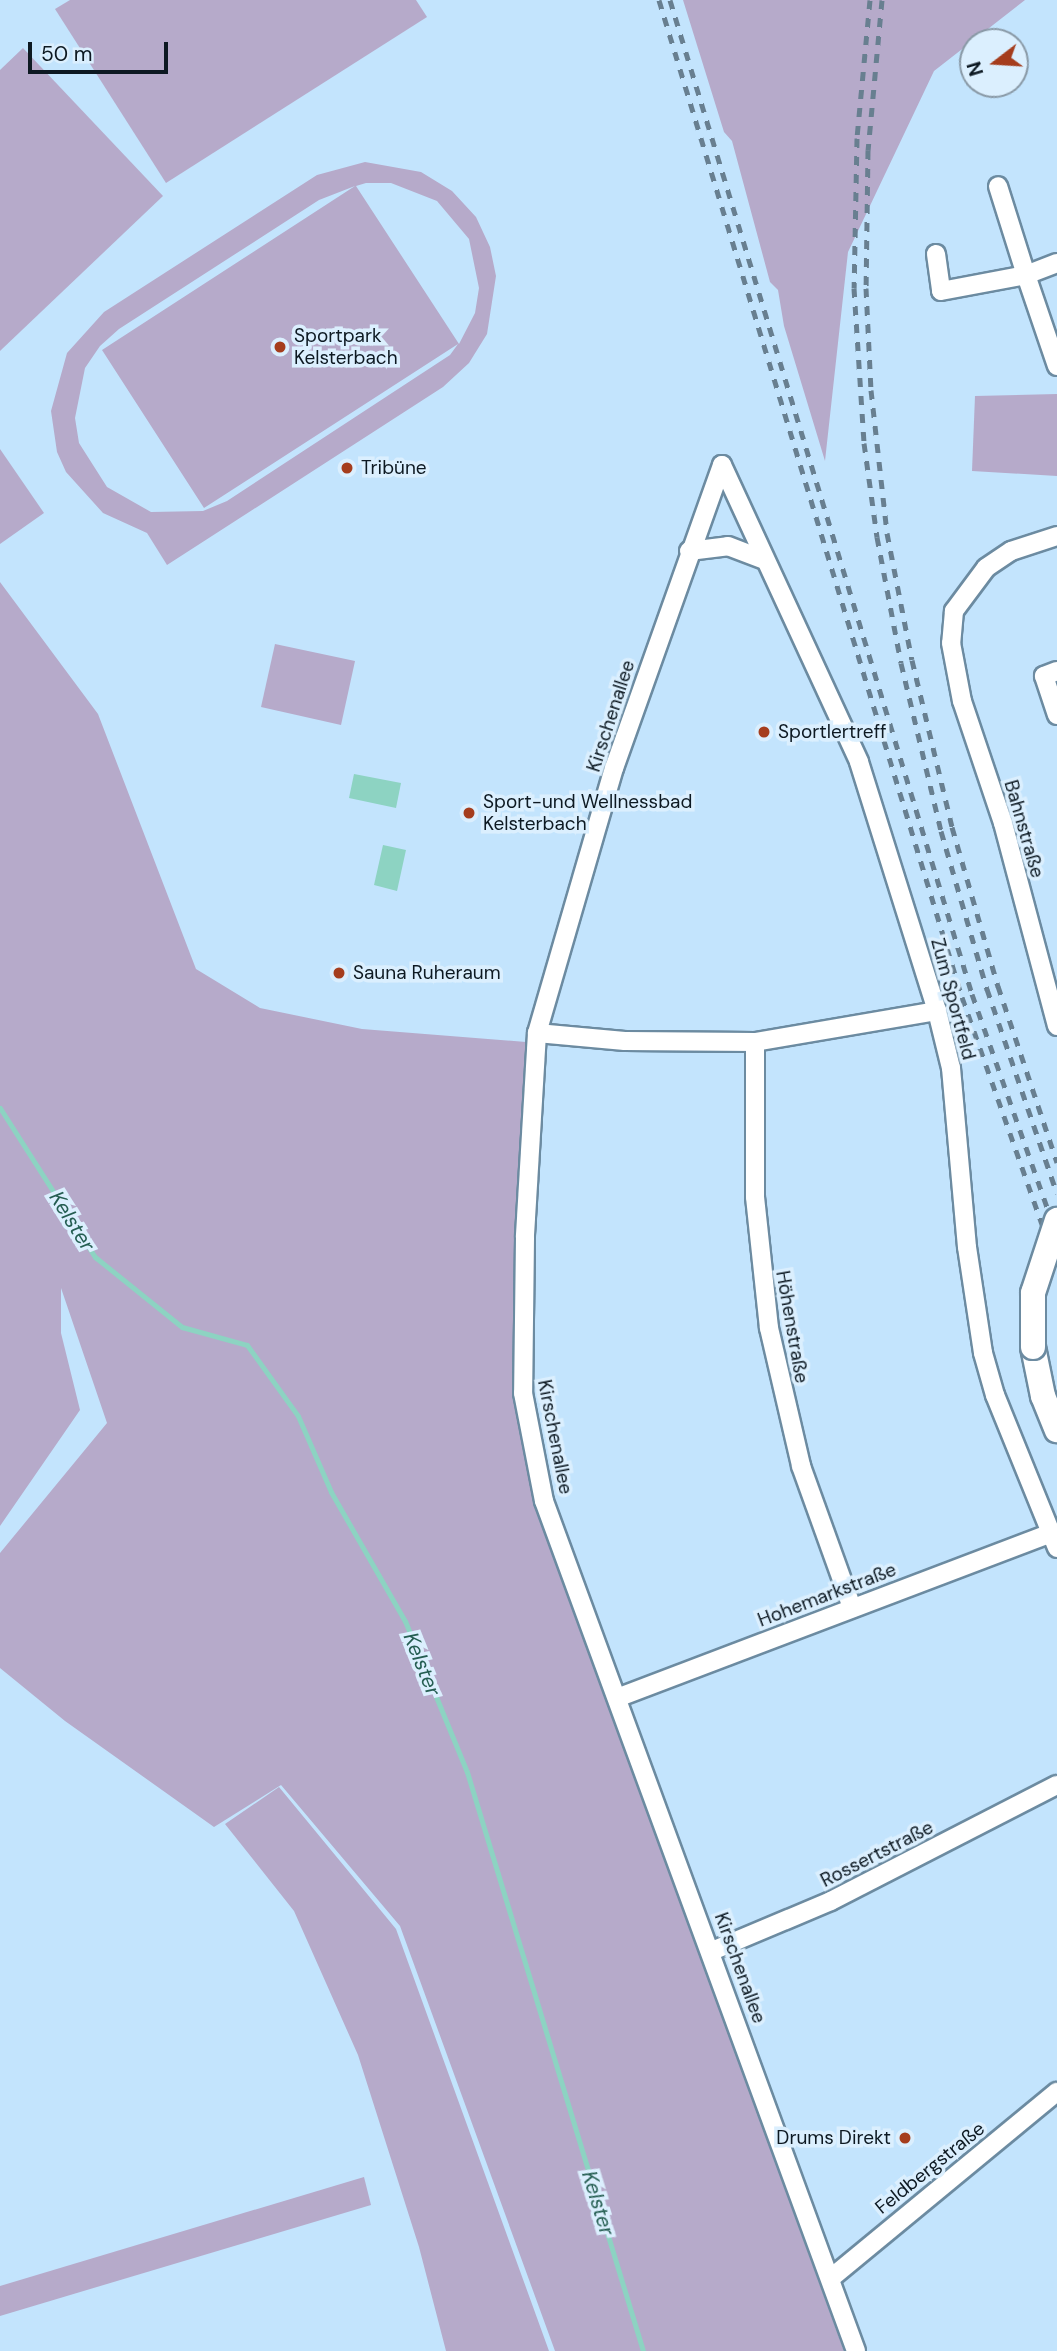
<!DOCTYPE html>
<meta charset="utf-8">
<style>
body{margin:0}
#map{position:relative;width:1057px;height:2351px;overflow:hidden;background:#c3e4fd;font-family:"DM Sans",sans-serif}
div>[style]{position:absolute}
.green>*{inset:0;background:#b6aaca}
.water>*{inset:0;background:#8dd3c2}
.stream>*{height:5px;margin:-2.5px;padding:0 2.5px;transform-origin:2.5px;border-radius:2.5px;background:#8dd3c2}
.roads{filter:drop-shadow(2px 0 #6c8ba1) drop-shadow(-2px 0 #6c8ba1) drop-shadow(0 2px #6c8ba1) drop-shadow(0 -2px #6c8ba1)}
.street>*{height:18px;margin:-9px;padding:0 9px;transform-origin:9px;border-radius:9px;background:#fff}
.secondary>*{height:24px;margin:-12px;padding:0 12px;transform-origin:12px;border-radius:12px;background:#fff}
.rail>*{height:5px;margin-top:-2.5px;transform-origin:0;background:repeating-linear-gradient(90deg,#687f90 0 9px,transparent 0 18px)}
.bridges{filter:drop-shadow(2px 0 #6c8ba1) drop-shadow(-2px 0 #6c8ba1) drop-shadow(0 2px #6c8ba1) drop-shadow(0 -2px #6c8ba1)}
.secondary-bridge>*{height:24px;margin:-12px;padding:0 12px;transform-origin:12px;border-radius:12px;background:#fff}
.dots>*{width:19px;height:19px;translate:-50% -50%;box-sizing:border-box;border:4px solid #dbeffe;border-radius:50%}
span{translate:-50% -50%;white-space:nowrap;text-align:center;line-height:1.15;-webkit-text-stroke:7px #dbeffe;paint-order:stroke}
.poi-label{font-size:19px;color:#0d1922}
.left{translate:0 -50%;text-align:left}
.right{translate:-100% -50%;text-align:right}
.street-label{font-size:19px;color:#0d1922}
.water-label{font-size:21px;color:#255e52;font-style:italic}
.north{position:absolute;left:959px;top:28px;width:70px;height:70px;box-sizing:border-box;background:#dbeffe;border:2px solid #8999a6;border-radius:50%;rotate:253deg;font-size:19px;font-weight:700;line-height:28px;text-align:center;color:#0d1922}
.north::after{content:'';display:block;margin:auto;width:24px;height:32px;background:#a53d1d;clip-path:polygon(50% 0,100% 100%,50% 72%,0 100%)}
.scale{position:absolute;left:28px;top:42px;width:140px;height:32px;box-sizing:border-box;border:4px solid #0d1922;border-top:0;padding-left:9px;font-size:21px;line-height:24px;white-space:nowrap;color:#0d1922;-webkit-text-stroke:5px #dbeffe;paint-order:stroke}
</style>
<div id="map">
<div class="green">
<i style="clip-path:polygon(70px 0,416px 0,427px 17px,166px 183px,55px 9px)"></i>
<i style="clip-path:polygon(683px 0,1025px 0,934px 71px,848px 252px,825px 461px,784px 326px,778px 290px,770px 282px,732px 141px,724px 132px)"></i>
<i style="clip-path:polygon(23px 48px,163px 196px,0 351px,0 70px)"></i>
<i style="clip-path:polygon(evenodd,365px 162px,421px 172px,452px 191px,476px 217px,490px 247px,496px 276px,487px 334px,469px 363px,443px 387px,167px 565px,147px 533px,103px 513px,66px 472px,57px 452px,51px 411px,67px 353px,104px 312px,317px 175px,365px 162px,366px 183px,391px 183px,437px 201px,469px 239px,479px 288px,475px 313px,459px 344px,356px 186px,366px 183px,365px 162px,355px 186px,102px 350px,204px 508px,458px 344px,450px 355px,227px 501px,203px 511px,151px 512px,107px 487px,79px 443px,75px 418px,85px 368px,100px 346px,119px 329px,319px 200px,355px 186px)"></i>
<i style="clip-path:polygon(1057px 394px,1057px 476px,972px 471px,975px 396px)"></i>
<i style="clip-path:polygon(0 449px,44px 513px,0 544px)"></i>
<i style="clip-path:polygon(0 582px,98px 714px,196px 969px,260px 1008px,362px 1029px,526px 1042px,512px 1388px,536px 1506px,844px 2351px,555px 2351px,400px 1926px,281px 1785px,214px 1827px,65px 1721px,0 1668px,0 1553px,107px 1423px,61px 1288px,61px 1333px,80px 1410px,0 1526px)"></i>
<i style="clip-path:polygon(275px 644px,355px 661px,341px 725px,261px 707px)"></i>
<i style="clip-path:polygon(279px 1787px,396px 1929px,549px 2351px,446px 2351px,419px 2247px,358px 2055px,294px 1911px,225px 1824px)"></i>
<i style="clip-path:polygon(364px 2177px,371px 2205px,0 2316px,0 2286px)"></i>
</div>
<div class="water">
<i style="clip-path:polygon(354px 774px,401px 783px,396px 808px,349px 798px)"></i>
<i style="clip-path:polygon(383px 845px,406px 850px,397px 891px,374px 885px)"></i>
</div>
<div class="stream">
<i style="left:0;top:1108px;width:177px;rotate:57.5deg"></i>
<i style="left:95px;top:1257px;width:112px;rotate:38.8deg"></i>
<i style="left:182px;top:1327px;width:67px;rotate:15.5deg"></i>
<i style="left:247px;top:1345px;width:87px;rotate:54.3deg"></i>
<i style="left:298px;top:1416px;width:83px;rotate:66.5deg"></i>
<i style="left:331px;top:1492px;width:149px;rotate:60.2deg"></i>
<i style="left:405px;top:1621px;width:163px;rotate:67.7deg"></i>
<i style="left:467px;top:1772px;width:605px;rotate:73.09deg"></i>
</div>
<div class="roads">
<div class="street">
<i style="left:936px;top:254px;width:37px;rotate:82deg"></i>
<i style="left:941px;top:291px;width:86px;rotate:-10.7deg"></i>
<i style="left:1026px;top:275px;width:93px;rotate:-107.5deg"></i>
<i style="left:1057px;top:263px;width:33px;rotate:159deg"></i>
<i style="left:1026px;top:275px;width:96px;rotate:71.2deg"></i>
<i style="left:722px;top:465px;width:322px;rotate:109.6deg"></i>
<i style="left:614px;top:768px;width:276px;rotate:106.2deg"></i>
<i style="left:537px;top:1033px;width:205px;rotate:93.4deg"></i>
<i style="left:525px;top:1238px;width:155px;rotate:90.7deg"></i>
<i style="left:523px;top:1393px;width:110px;rotate:79deg"></i>
<i style="left:544px;top:1501px;width:905px;rotate:69.84deg"></i>
<i style="left:722px;top:465px;width:327px;rotate:65.2deg"></i>
<i style="left:859px;top:762px;width:261px;rotate:72.6deg"></i>
<i style="left:937px;top:1011px;width:59px;rotate:76.2deg"></i>
<i style="left:951px;top:1068px;width:180px;rotate:84.9deg"></i>
<i style="left:967px;top:1247px;width:107px;rotate:81.4deg"></i>
<i style="left:983px;top:1353px;width:44px;rotate:74.1deg"></i>
<i style="left:995px;top:1395px;width:165px;rotate:67.9deg"></i>
<i style="left:1057px;top:536px;width:48px;rotate:161.9deg"></i>
<i style="left:1011px;top:551px;width:30px;rotate:146deg"></i>
<i style="left:986px;top:568px;width:54px;rotate:126.7deg"></i>
<i style="left:954px;top:611px;width:32px;rotate:95deg"></i>
<i style="left:951px;top:643px;width:59px;rotate:79.3deg"></i>
<i style="left:962px;top:701px;width:129px;rotate:71.4deg"></i>
<i style="left:1003px;top:823px;width:210px;rotate:75.1deg"></i>
<i style="left:689px;top:551px;width:39px;rotate:-7deg"></i>
<i style="left:728px;top:546px;width:36px;rotate:21deg"></i>
<i style="left:1057px;top:671px;width:14px;rotate:159deg"></i>
<i style="left:1044px;top:676px;width:41px;rotate:71.6deg"></i>
<i style="left:537px;top:1033px;width:88px;rotate:5.2deg"></i>
<i style="left:625px;top:1041px;width:130px;rotate:0.4deg"></i>
<i style="left:755px;top:1042px;width:185px;rotate:-9.7deg"></i>
<i style="left:755px;top:1042px;width:155px;rotate:90deg"></i>
<i style="left:755px;top:1197px;width:132px;rotate:83.9deg"></i>
<i style="left:769px;top:1328px;width:142px;rotate:76.9deg"></i>
<i style="left:801px;top:1466px;width:151px;rotate:70.2deg"></i>
<i style="left:617px;top:1698px;width:464px;rotate:-20.8deg"></i>
<i style="left:712px;top:1951px;width:129px;rotate:-22.8deg"></i>
<i style="left:831px;top:1901px;width:254px;rotate:-27.2deg"></i>
<i style="left:831px;top:2278px;width:293px;rotate:-39.5deg"></i>
</div>
<div class="secondary">
<i style="left:1033px;top:1347px;width:50px;rotate:78.5deg"></i>
<i style="left:1043px;top:1396px;width:37px;rotate:68deg"></i>
</div>
</div>
<div class="rail">
<i style="left:659px;top:0;width:1042px;rotate:73.1deg"></i>
<i style="left:962px;top:997px;width:286px;rotate:70.6deg"></i>
<i style="left:670px;top:0;width:1039px;rotate:73.1deg"></i>
<i style="left:972px;top:994px;width:256px;rotate:70.6deg"></i>
<i style="left:870px;top:0;width:139px;rotate:95.4deg"></i>
<i style="left:857px;top:138px;width:150px;rotate:91.1deg"></i>
<i style="left:854px;top:288px;width:155px;rotate:86.3deg"></i>
<i style="left:864px;top:443px;width:95px;rotate:82.1deg"></i>
<i style="left:877px;top:537px;width:128px;rotate:79.2deg"></i>
<i style="left:901px;top:663px;width:173px;rotate:76.6deg"></i>
<i style="left:941px;top:831px;width:165px;rotate:73.8deg"></i>
<i style="left:987px;top:989px;width:216px;rotate:71.1deg"></i>
<i style="left:882px;top:0;width:151px;rotate:95.3deg"></i>
<i style="left:868px;top:150px;width:138px;rotate:90.8deg"></i>
<i style="left:866px;top:288px;width:102px;rotate:87.2deg"></i>
<i style="left:871px;top:390px;width:144px;rotate:83.6deg"></i>
<i style="left:887px;top:533px;width:129px;rotate:78.9deg"></i>
<i style="left:912px;top:660px;width:172px;rotate:76.5deg"></i>
<i style="left:952px;top:827px;width:166px;rotate:73.9deg"></i>
<i style="left:998px;top:986px;width:186px;rotate:71.5deg"></i>
</div>
<div class="bridges">
<div class="secondary-bridge">
<i style="left:1033px;top:1347px;width:54px;rotate:-90deg"></i>
<i style="left:1033px;top:1293px;width:77px;rotate:-71.8deg"></i>
</div>
</div>
<div class="dots">
<i style="left:280px;top:347px;background:#a53d1d"></i>
<i style="left:347px;top:468px;background:#a53d1d"></i>
<i style="left:764px;top:732px;background:#a53d1d"></i>
<i style="left:469px;top:813px;background:#a53d1d"></i>
<i style="left:339px;top:973px;background:#a53d1d"></i>
<i style="left:905px;top:2138px;background:#a53d1d"></i>
</div>
<div class="poi-label">
<span class="left" style="left:294px;top:347px">Sportpark<br>Kelsterbach</span>
<span class="left" style="left:361px;top:468px">Tribüne</span>
<span class="left" style="left:778px;top:732px">Sportlertreff</span>
<span class="left" style="left:483px;top:813px">Sport-und Wellnessbad<br>Kelsterbach</span>
<span class="left" style="left:353px;top:973px">Sauna Ruheraum</span>
<span class="right" style="left:891px;top:2138px">Drums Direkt</span>
</div>
<div class="street-label">
<span style="left:611px;top:716px;rotate:-72deg">Kirschenallee</span>
<span style="left:1024px;top:829px;rotate:74deg">Bahnstraße</span>
<span style="left:953px;top:999px;rotate:75deg">Zum Sportfeld</span>
<span style="left:792px;top:1327px;rotate:80deg">Höhenstraße</span>
<span style="left:555px;top:1437px;rotate:79deg">Kirschenallee</span>
<span style="left:827px;top:1595px;rotate:-21deg">Hohemarkstraße</span>
<span style="left:877px;top:1854px;rotate:-27deg">Rossertstraße</span>
<span style="left:740px;top:1968px;rotate:70deg">Kirschenallee</span>
<span style="left:930px;top:2168px;rotate:-39deg">Feldbergstraße</span>
</div>
<div class="water-label">
<span style="left:72px;top:1221px;rotate:58deg">Kelster</span>
<span style="left:422px;top:1664px;rotate:68deg">Kelster</span>
<span style="left:598px;top:2203px;rotate:73deg">Kelster</span>
</div>
<div class="north">N</div>
<div class="scale">50 m</div>
</div>
